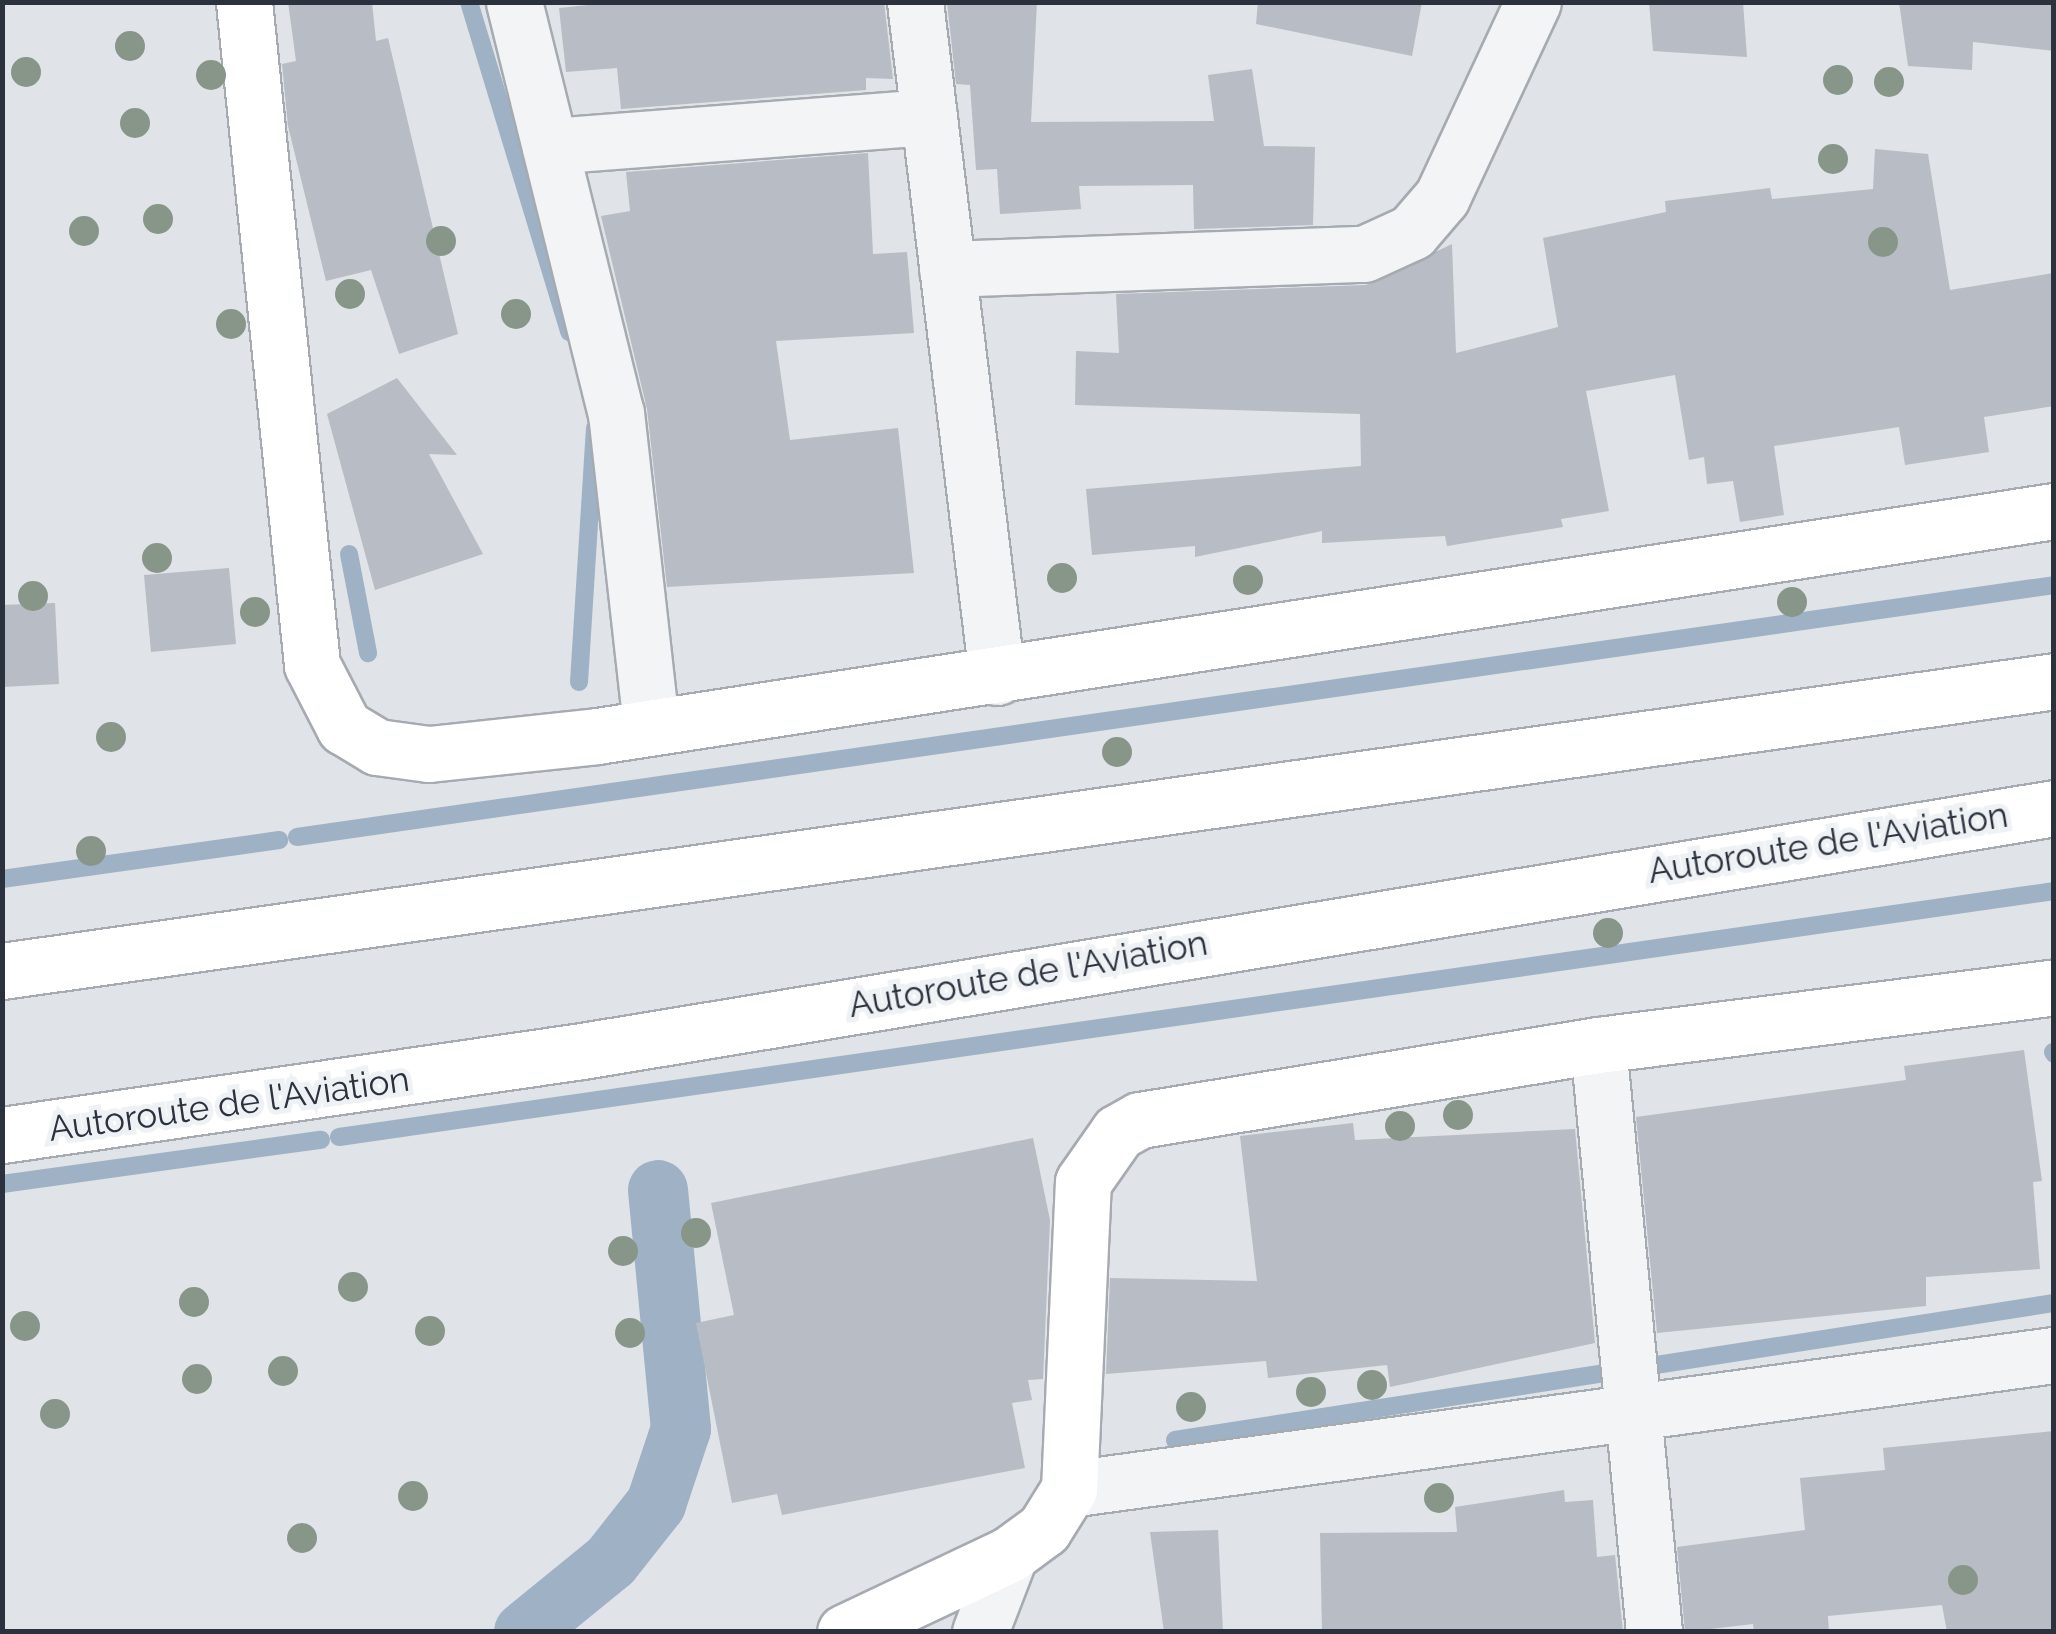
<!DOCTYPE html>
<style>
body{margin:0}
#map{position:relative;width:2056px;height:1634px;overflow:hidden;background:#e0e3e7;font-family:Raleway,sans-serif}
div>[style]{position:absolute}
.stream>*{height:18px;margin:-9px;padding:0 9px;transform-origin:9px;border-radius:9px;background:#9fb1c4}
.canal>*{height:60px;margin:-30px;padding:0 30px;transform-origin:30px;border-radius:30px;background:#9fb1c4}
.building>*{inset:0;background:#b8bcc4}
.roads{filter:drop-shadow(2px 0 #a6aab1) drop-shadow(-2px 0 #a6aab1) drop-shadow(0 2px #a6aab1) drop-shadow(0 -2px #a6aab1)}
.street>*{height:55px;margin:-27.5px;padding:0 27.5px;transform-origin:27.5px;border-radius:27.5px;background:#f2f4f6}
.secondary>*{height:55px;margin:-27.5px;padding:0 27.5px;transform-origin:27.5px;border-radius:27.5px;background:#fff}
.highway>*{height:55px;margin:-27.5px;padding:0 27.5px;transform-origin:27.5px;border-radius:27.5px;background:#fff}
.trees>*{width:30px;height:30px;margin:-15px;border-radius:50%;background:#879688}
span{translate:-50% -50%;white-space:nowrap;text-align:center;line-height:1.15;-webkit-text-stroke:10px #eff2f5;paint-order:stroke}
.street-label{font-size:35px;color:#2b313d}
.frame{position:absolute;inset:0;border:5px solid #2b313d;pointer-events:none}
</style>
<div id="map">
<div class="stream">
<i style="left:469px;top:2px;width:345px;rotate:73.1deg"></i>
<i style="left:349px;top:554px;width:101px;rotate:79.1deg"></i>
<i style="left:579px;top:682px;width:254px;rotate:-86.4deg"></i>
<i style="left:297px;top:837px;width:1775px;rotate:-8.16deg"></i>
<i style="left:2px;top:879px;width:280px;rotate:-8deg"></i>
<i style="left:2053px;top:1052px;width:2px;rotate:63deg"></i>
<i style="left:339px;top:1137px;width:1733px;rotate:-8.16deg"></i>
<i style="left:2px;top:1184px;width:322px;rotate:-7.9deg"></i>
<i style="left:1175px;top:1440px;width:890px;rotate:-8.86deg"></i>
</div>
<div class="canal">
<i style="left:524px;top:1632px;width:112px;rotate:-39.2deg"></i>
<i style="left:611px;top:1561px;width:73px;rotate:-51.7deg"></i>
<i style="left:656px;top:1504px;width:79px;rotate:-71.6deg"></i>
<i style="left:681px;top:1429px;width:240px;rotate:-95.5deg"></i>
</div>
<div class="building">
<i style="clip-path:polygon(288px 2px,372px 2px,376px 41px,388px 38px,458px 334px,399px 354px,371px 270px,326px 281px,288px 126px,282px 64px,296px 61px)"></i>
<i style="clip-path:polygon(617px 2px,884px 2px,893px 79px,866px 78px,866px 90px,621px 109px,617px 68px,566px 72px,559px 8px)"></i>
<i style="clip-path:polygon(947px 2px,1037px 2px,1031px 122px,1214px 121px,1208px 75px,1252px 69px,1264px 146px,1315px 147px,1313px 225px,1194px 229px,1193px 185px,1079px 186px,1081px 209px,1000px 214px,997px 169px,976px 170px,970px 85px,956px 84px)"></i>
<i style="clip-path:polygon(1258px 2px,1422px 2px,1412px 56px,1256px 24px)"></i>
<i style="clip-path:polygon(1649px 2px,1743px 2px,1747px 57px,1653px 51px)"></i>
<i style="clip-path:polygon(1899px 2px,2054px 2px,2054px 51px,1973px 42px,1972px 70px,1908px 66px)"></i>
<i style="clip-path:polygon(1875px 149px,1928px 154px,1950px 290px,2054px 273px,2054px 406px,1984px 417px,1989px 452px,1905px 465px,1899px 427px,1774px 446px,1784px 515px,1740px 522px,1733px 481px,1707px 484px,1704px 457px,1689px 460px,1675px 375px,1586px 391px,1609px 511px,1561px 519px,1563px 527px,1447px 546px,1445px 536px,1322px 543px,1322px 531px,1195px 557px,1195px 546px,1092px 555px,1086px 489px,1361px 466px,1360px 414px,1075px 405px,1076px 351px,1119px 353px,1116px 294px,1366px 285px,1452px 244px,1456px 353px,1558px 327px,1543px 238px,1666px 212px,1665px 201px,1770px 188px,1772px 199px,1873px 189px)"></i>
<i style="clip-path:polygon(868px 153px,873px 254px,907px 252px,914px 333px,776px 341px,790px 440px,898px 428px,914px 573px,667px 587px,647px 409px,601px 216px,630px 211px,626px 172px)"></i>
<i style="clip-path:polygon(397px 378px,457px 455px,429px 454px,483px 554px,375px 590px,327px 414px)"></i>
<i style="clip-path:polygon(229px 568px,236px 644px,151px 652px,144px 575px)"></i>
<i style="clip-path:polygon(55px 603px,59px 684px,2px 687px,2px 605px)"></i>
<i style="clip-path:polygon(2024px 1050px,2042px 1181px,2033px 1182px,2040px 1269px,1926px 1277px,1926px 1306px,1657px 1333px,1636px 1117px,1906px 1080px,1904px 1066px)"></i>
<i style="clip-path:polygon(1353px 1123px,1355px 1140px,1575px 1129px,1595px 1343px,1390px 1387px,1387px 1365px,1268px 1378px,1266px 1361px,1106px 1374px,1110px 1278px,1257px 1281px,1240px 1136px)"></i>
<i style="clip-path:polygon(1033px 1138px,1050px 1220px,1043px 1379px,1028px 1380px,1032px 1400px,1012px 1403px,1025px 1468px,782px 1515px,777px 1494px,732px 1503px,696px 1323px,734px 1315px,711px 1203px)"></i>
<i style="clip-path:polygon(2054px 1431px,2054px 1632px,1947px 1632px,1942px 1605px,1828px 1616px,1829px 1632px,1754px 1632px,1753px 1624px,1685px 1632px,1677px 1547px,1805px 1530px,1800px 1478px,1885px 1470px,1883px 1448px)"></i>
<i style="clip-path:polygon(1564px 1490px,1565px 1502px,1593px 1500px,1597px 1557px,1615px 1555px,1623px 1632px,1322px 1632px,1320px 1533px,1457px 1532px,1455px 1507px)"></i>
<i style="clip-path:polygon(1218px 1530px,1223px 1632px,1164px 1632px,1150px 1532px)"></i>
</div>
<div class="roads">
<div class="street">
<i style="left:514px;top:2px;width:423px;rotate:76.1deg"></i>
<i style="left:616px;top:413px;width:314px;rotate:83.6deg"></i>
<i style="left:915px;top:2px;width:680px;rotate:83.07deg"></i>
<i style="left:550px;top:146px;width:380px;rotate:-4.4deg"></i>
<i style="left:947px;top:269px;width:417px;rotate:-2.1deg"></i>
<i style="left:1364px;top:254px;width:53px;rotate:-24.6deg"></i>
<i style="left:1412px;top:232px;width:46px;rotate:-49.4deg"></i>
<i style="left:1442px;top:197px;width:215px;rotate:-65deg"></i>
<i style="left:1598px;top:1045px;width:590px;rotate:84.55deg"></i>
<i style="left:1069px;top:1489px;width:994px;rotate:-7.75deg"></i>
<i style="left:980px;top:1632px;width:84px;rotate:-69deg"></i>
</div>
<div class="secondary">
<i style="left:244px;top:2px;width:666px;rotate:84.14deg"></i>
<i style="left:312px;top:665px;width:70px;rotate:62.7deg"></i>
<i style="left:344px;top:727px;width:39px;rotate:31deg"></i>
<i style="left:377px;top:747px;width:52px;rotate:7.7deg"></i>
<i style="left:429px;top:754px;width:169px;rotate:-6.1deg"></i>
<i style="left:597px;top:736px;width:1474px;rotate:-8.78deg"></i>
<i style="left:845px;top:1632px;width:183px;rotate:-25.3deg"></i>
<i style="left:1010px;top:1554px;width:42px;rotate:-36.3deg"></i>
<i style="left:1044px;top:1529px;width:47px;rotate:-58deg"></i>
<i style="left:1069px;top:1489px;width:307px;rotate:-87.4deg"></i>
<i style="left:1083px;top:1182px;width:61px;rotate:-55deg"></i>
<i style="left:1118px;top:1132px;width:25px;rotate:-29deg"></i>
<i style="left:1140px;top:1120px;width:464px;rotate:-9.3deg"></i>
<i style="left:1598px;top:1045px;width:460px;rotate:-7.2deg"></i>
</div>
<div class="highway">
<i style="left:2px;top:971px;width:2072px;rotate:-8.04deg"></i>
<i style="left:2px;top:1135px;width:586px;rotate:-8.24deg"></i>
<i style="left:582px;top:1051px;width:1492px;rotate:-9.37deg"></i>
</div>
</div>
<div class="trees">
<i style="left:130px;top:46px"></i>
<i style="left:26px;top:72px"></i>
<i style="left:211px;top:75px"></i>
<i style="left:1838px;top:80px"></i>
<i style="left:1889px;top:82px"></i>
<i style="left:135px;top:123px"></i>
<i style="left:1833px;top:159px"></i>
<i style="left:158px;top:219px"></i>
<i style="left:84px;top:231px"></i>
<i style="left:441px;top:241px"></i>
<i style="left:1883px;top:242px"></i>
<i style="left:350px;top:294px"></i>
<i style="left:516px;top:314px"></i>
<i style="left:231px;top:324px"></i>
<i style="left:157px;top:558px"></i>
<i style="left:1062px;top:578px"></i>
<i style="left:1248px;top:580px"></i>
<i style="left:33px;top:596px"></i>
<i style="left:1792px;top:602px"></i>
<i style="left:255px;top:612px"></i>
<i style="left:111px;top:737px"></i>
<i style="left:1117px;top:752px"></i>
<i style="left:91px;top:851px"></i>
<i style="left:1608px;top:933px"></i>
<i style="left:1458px;top:1115px"></i>
<i style="left:1400px;top:1126px"></i>
<i style="left:696px;top:1233px"></i>
<i style="left:623px;top:1251px"></i>
<i style="left:353px;top:1287px"></i>
<i style="left:194px;top:1302px"></i>
<i style="left:25px;top:1326px"></i>
<i style="left:430px;top:1331px"></i>
<i style="left:630px;top:1333px"></i>
<i style="left:283px;top:1371px"></i>
<i style="left:197px;top:1379px"></i>
<i style="left:1372px;top:1385px"></i>
<i style="left:1311px;top:1392px"></i>
<i style="left:1191px;top:1407px"></i>
<i style="left:55px;top:1414px"></i>
<i style="left:413px;top:1496px"></i>
<i style="left:1439px;top:1498px"></i>
<i style="left:302px;top:1538px"></i>
<i style="left:1963px;top:1580px"></i>
</div>
<div class="street-label">
<span style="left:1828px;top:843px;rotate:-9deg">Autoroute de l'Aviation</span>
<span style="left:1028px;top:974px;rotate:-10deg">Autoroute de l'Aviation</span>
<span style="left:229px;top:1104px;rotate:-8deg">Autoroute de l'Aviation</span>
</div>
<div class="frame"></div>
</div>
